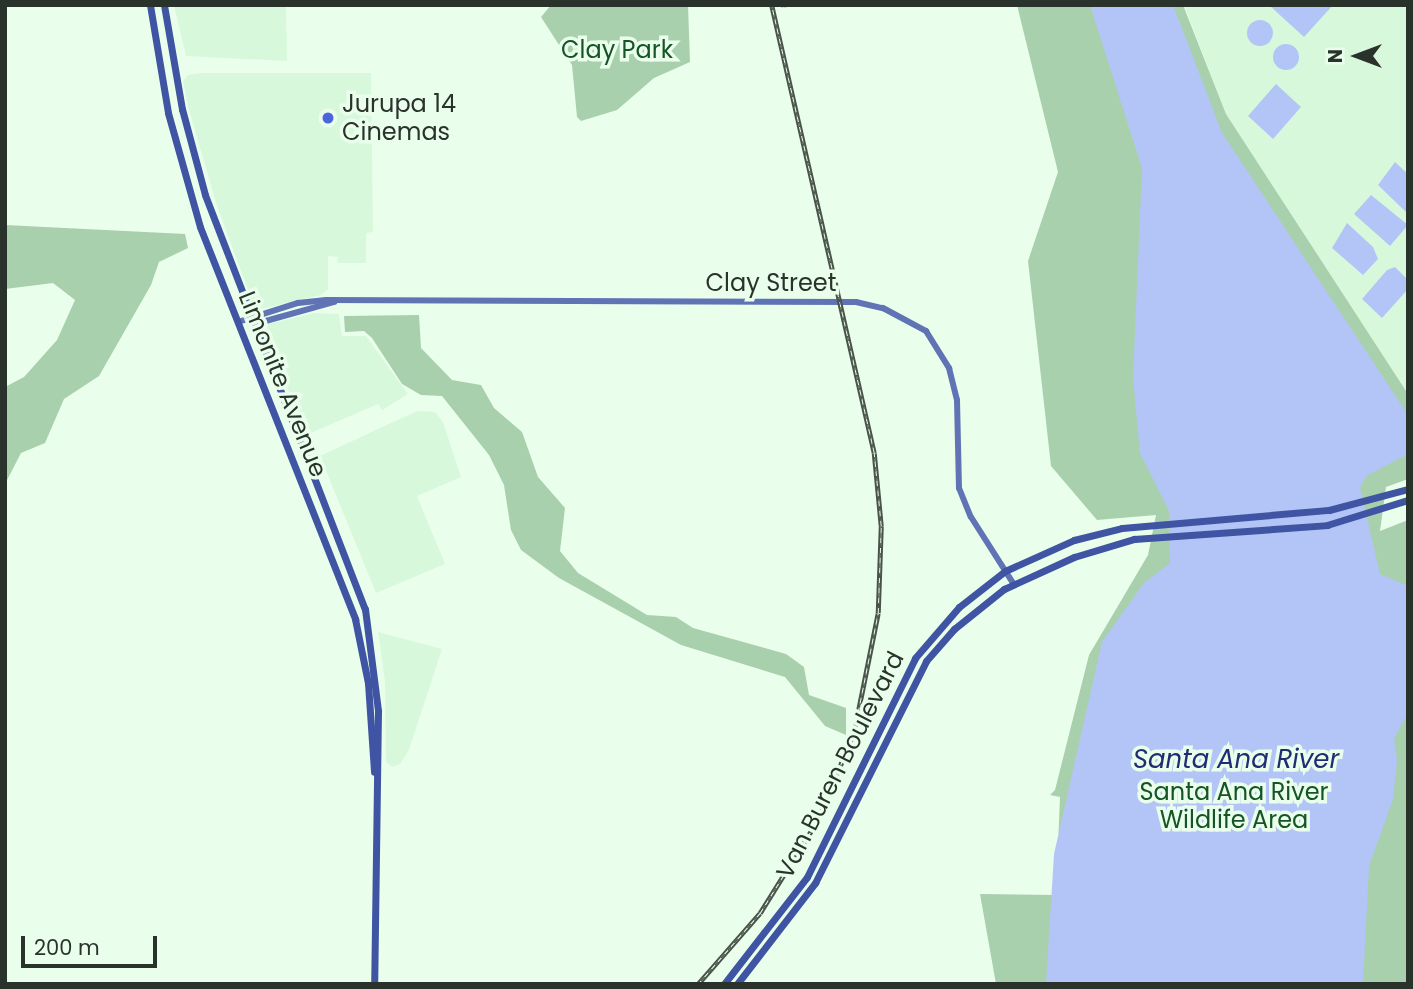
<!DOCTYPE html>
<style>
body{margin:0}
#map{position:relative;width:1413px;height:989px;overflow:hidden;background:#eafeec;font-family:Poppins,sans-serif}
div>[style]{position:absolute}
.built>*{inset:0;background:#d8f8dc}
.green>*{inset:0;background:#a8d0ad}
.water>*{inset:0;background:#b3c5f7}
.round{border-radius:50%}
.secondary>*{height:6px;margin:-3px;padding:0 3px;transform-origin:3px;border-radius:3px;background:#6074b5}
.primary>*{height:7px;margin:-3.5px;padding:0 3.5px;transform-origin:3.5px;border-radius:3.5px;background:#3f54a3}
.rail>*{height:4.5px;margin-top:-2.25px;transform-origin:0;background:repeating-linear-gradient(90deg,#eafeec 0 5px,#49534a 0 10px);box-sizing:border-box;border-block:2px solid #49534a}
.dots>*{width:19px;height:19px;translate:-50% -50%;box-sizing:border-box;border:4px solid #eafeec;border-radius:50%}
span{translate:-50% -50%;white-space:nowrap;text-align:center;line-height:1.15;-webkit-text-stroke:7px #eafeec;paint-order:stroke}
.park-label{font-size:24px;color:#155426}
.poi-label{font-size:24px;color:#2a332b}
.left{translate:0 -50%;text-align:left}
.street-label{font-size:24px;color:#2a332b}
.water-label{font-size:26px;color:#1f2e74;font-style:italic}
.frame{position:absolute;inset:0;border:7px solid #2a332b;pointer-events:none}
.north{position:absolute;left:1322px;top:21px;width:70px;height:70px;-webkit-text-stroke:5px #eafeec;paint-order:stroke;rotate:270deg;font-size:19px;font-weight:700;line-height:28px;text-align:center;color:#2a332b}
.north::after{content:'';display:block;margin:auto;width:24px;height:32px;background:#2a332b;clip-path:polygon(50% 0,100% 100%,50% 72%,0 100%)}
.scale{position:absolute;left:21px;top:936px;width:136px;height:32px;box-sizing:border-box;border:4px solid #2a332b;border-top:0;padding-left:9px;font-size:21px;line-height:24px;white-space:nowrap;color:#2a332b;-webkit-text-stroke:5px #eafeec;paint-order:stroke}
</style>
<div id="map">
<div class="built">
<i style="clip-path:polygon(174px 5px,286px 5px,287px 61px,186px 56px)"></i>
<i style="clip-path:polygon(1184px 5px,1408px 5px,1408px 394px,1226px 114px)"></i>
<i style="clip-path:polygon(202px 73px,371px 73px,373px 232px,366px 233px,366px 263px,337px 263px,338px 257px,328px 256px,328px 289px,321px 295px,261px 309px,254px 306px,217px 206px,189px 110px,183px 81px,188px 75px)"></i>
<i style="clip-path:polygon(314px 313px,339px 314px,342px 336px,366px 336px,408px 394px,382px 410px,378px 404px,306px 435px,266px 333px,268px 324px)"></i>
<i style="clip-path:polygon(417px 411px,435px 412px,443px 422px,461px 477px,417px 496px,445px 564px,376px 593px,320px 456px)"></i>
<i style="clip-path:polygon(378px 632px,442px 649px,409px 750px,400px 764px,392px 767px,386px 762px,385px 681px)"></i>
</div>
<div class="green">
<i style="clip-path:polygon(551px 5px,688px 5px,690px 62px,654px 78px,617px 110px,581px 121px,577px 117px,572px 65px,541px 17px)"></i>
<i style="clip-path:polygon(1017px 5px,1183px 5px,1226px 114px,1408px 394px,1408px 479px,1386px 487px,1380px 531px,1408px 520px,1408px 984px,996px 984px,980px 894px,1056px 895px,1060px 797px,1050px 795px,1055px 790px,1089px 655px,1148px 555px,1156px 515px,1097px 520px,1051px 466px,1028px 261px,1058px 172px)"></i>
<i style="clip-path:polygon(5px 225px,185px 234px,188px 248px,159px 262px,151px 285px,99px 376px,64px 399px,45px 443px,21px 453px,5px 484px,5px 387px,24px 377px,57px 340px,75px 300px,53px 283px,5px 289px)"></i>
<i style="clip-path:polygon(419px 315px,421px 348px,452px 380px,481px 385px,494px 408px,522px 432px,538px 477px,565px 508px,560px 551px,578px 573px,647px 615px,676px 617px,693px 628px,786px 654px,804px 667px,809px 695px,846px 708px,846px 735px,825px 726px,785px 677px,681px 645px,559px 578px,521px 550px,511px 530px,504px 485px,489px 455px,442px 396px,421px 395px,402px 384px,372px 338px,364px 331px,345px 332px,344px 316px)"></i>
</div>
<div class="water">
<i style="clip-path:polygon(1090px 5px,1173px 5px,1222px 133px,1408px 415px,1408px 454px,1366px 476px,1360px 488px,1380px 574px,1408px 586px,1408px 712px,1394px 739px,1397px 760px,1393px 799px,1369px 866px,1363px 984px,1046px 984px,1054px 854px,1102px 642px,1144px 583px,1170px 563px,1169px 511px,1140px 453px,1133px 378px,1142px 168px)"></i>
<i style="clip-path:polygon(1269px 5px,1333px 5px,1304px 37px)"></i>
<i class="round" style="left:1247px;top:20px;width:26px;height:26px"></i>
<i class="round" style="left:1273px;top:44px;width:26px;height:26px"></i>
<i style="clip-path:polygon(1276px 84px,1301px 107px,1273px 139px,1248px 116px)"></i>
<i style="clip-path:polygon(1395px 162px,1408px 174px,1408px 214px,1378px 185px)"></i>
<i style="clip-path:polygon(1371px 195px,1408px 225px,1390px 246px,1354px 214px)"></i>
<i style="clip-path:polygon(1347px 223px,1373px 247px,1378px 259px,1363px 275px,1332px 248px)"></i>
<i style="clip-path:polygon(1395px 267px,1408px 280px,1408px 289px,1382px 318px,1362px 299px,1387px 270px)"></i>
</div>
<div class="secondary">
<i style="left:252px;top:319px;width:10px;rotate:17deg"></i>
<i style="left:262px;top:322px;width:75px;rotate:-15.5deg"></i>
<i style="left:238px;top:322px;width:63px;rotate:-17.6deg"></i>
<i style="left:298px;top:303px;width:28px;rotate:-6deg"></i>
<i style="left:326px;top:300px;width:530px;rotate:0.22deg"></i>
<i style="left:856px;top:302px;width:28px;rotate:13deg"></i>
<i style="left:883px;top:308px;width:49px;rotate:28.1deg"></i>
<i style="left:926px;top:331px;width:44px;rotate:58.1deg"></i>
<i style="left:949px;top:368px;width:33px;rotate:76deg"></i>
<i style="left:957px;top:400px;width:88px;rotate:88.7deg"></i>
<i style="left:959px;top:488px;width:31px;rotate:68deg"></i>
<i style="left:971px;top:517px;width:78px;rotate:57.5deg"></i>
</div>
<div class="primary">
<i style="left:150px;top:5px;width:109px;rotate:80.5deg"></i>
<i style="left:168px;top:113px;width:118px;rotate:74.3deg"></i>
<i style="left:200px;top:227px;width:422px;rotate:68.4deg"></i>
<i style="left:355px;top:619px;width:65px;rotate:78.5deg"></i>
<i style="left:368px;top:683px;width:89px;rotate:86.1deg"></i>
<i style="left:164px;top:5px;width:106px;rotate:80.2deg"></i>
<i style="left:182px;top:109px;width:89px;rotate:75deg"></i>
<i style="left:205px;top:195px;width:444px;rotate:68.9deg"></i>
<i style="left:365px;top:609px;width:103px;rotate:82.7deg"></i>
<i style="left:378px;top:711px;width:273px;rotate:90.8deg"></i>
<i style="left:724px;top:984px;width:135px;rotate:-52.2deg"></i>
<i style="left:807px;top:877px;width:244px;rotate:-63.7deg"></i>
<i style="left:915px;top:658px;width:67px;rotate:-49.2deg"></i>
<i style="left:959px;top:607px;width:58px;rotate:-38deg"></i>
<i style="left:1005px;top:571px;width:76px;rotate:-24.2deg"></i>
<i style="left:1074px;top:540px;width:49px;rotate:-14deg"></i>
<i style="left:1122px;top:528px;width:208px;rotate:-5deg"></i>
<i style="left:1329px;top:510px;width:82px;rotate:-14.9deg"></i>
<i style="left:737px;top:984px;width:128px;rotate:-52.3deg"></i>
<i style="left:815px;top:883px;width:248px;rotate:-63.4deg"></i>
<i style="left:926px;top:661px;width:43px;rotate:-48.8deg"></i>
<i style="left:954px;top:629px;width:64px;rotate:-38.7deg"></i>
<i style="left:1004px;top:589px;width:77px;rotate:-24.6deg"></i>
<i style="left:1074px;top:557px;width:63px;rotate:-16.7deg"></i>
<i style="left:1134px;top:539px;width:194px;rotate:-4.1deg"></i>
<i style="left:1327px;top:525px;width:85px;rotate:-17.2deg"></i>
</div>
<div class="rail">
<i style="left:784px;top:5px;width:2px;rotate:90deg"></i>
<i style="left:698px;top:984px;width:94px;rotate:-48.9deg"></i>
<i style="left:760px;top:913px;width:110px;rotate:-58.1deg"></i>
<i style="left:818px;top:820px;width:95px;rotate:-67.8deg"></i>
<i style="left:854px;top:732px;width:121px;rotate:-78.6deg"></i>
<i style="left:878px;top:613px;width:87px;rotate:-88deg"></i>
<i style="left:881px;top:526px;width:73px;rotate:-95.5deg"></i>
<i style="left:874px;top:453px;width:460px;rotate:-102.9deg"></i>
</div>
<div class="dots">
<i style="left:328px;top:118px;background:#4b66da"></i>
</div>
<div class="park-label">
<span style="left:617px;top:50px">Clay Park</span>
<span style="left:1234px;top:806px">Santa Ana River<br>Wildlife Area</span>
</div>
<div class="poi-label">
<span class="left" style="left:342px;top:118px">Jurupa 14<br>Cinemas</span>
</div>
<div class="street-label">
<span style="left:771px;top:283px">Clay Street</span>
<span style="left:283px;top:384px;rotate:68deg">Limonite Avenue</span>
<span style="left:840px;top:765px;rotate:-63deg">Van Buren Boulevard</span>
</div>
<div class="water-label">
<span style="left:1236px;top:760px">Santa Ana River</span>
</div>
<div class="frame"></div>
<div class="north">N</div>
<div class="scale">200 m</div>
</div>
